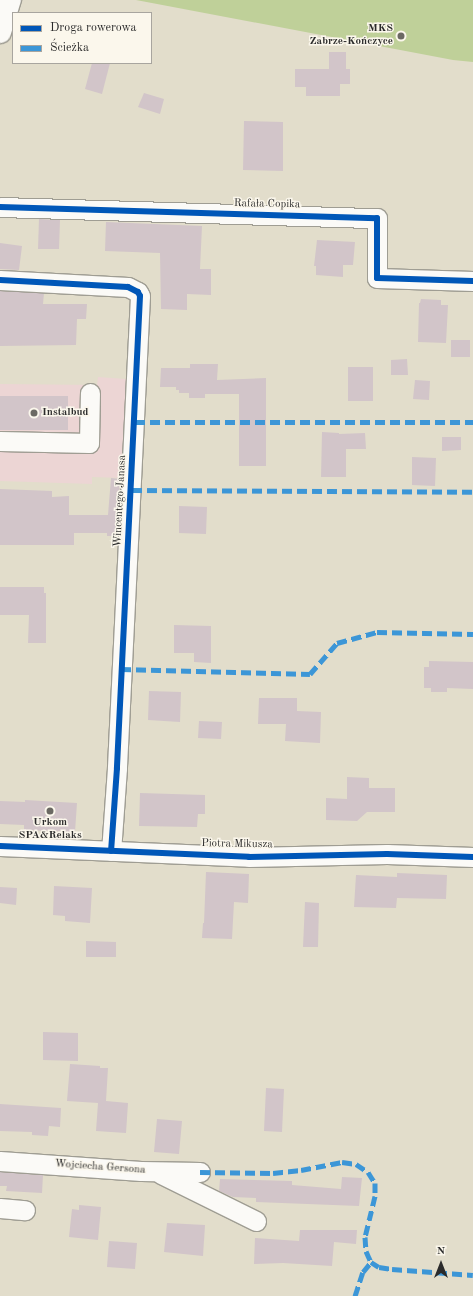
<!DOCTYPE html>
<meta charset="utf-8">
<style>
body{margin:0}
#map{position:relative;width:473px;height:1296px;overflow:hidden;background:#e2ddcb;font-family:"Old Standard TT",serif}
div>[style]{position:absolute}
.built>*{inset:0;background:#ecd5d4}
.green>*{inset:0;background:#bfd099}
.building>*{inset:0;background:#d2c5c9}
.roads{filter:drop-shadow(1px 0 #9f9d93) drop-shadow(-1px 0 #9f9d93) drop-shadow(0 1px #9f9d93) drop-shadow(0 -1px #9f9d93)}
.minor>*{height:19px;margin:-9.5px;padding:0 9.5px;transform-origin:9.5px;border-radius:9.5px;background:#fbfaf7}
.major>*{height:22px;margin:-11px;padding:0 11px;transform-origin:11px;border-radius:11px;background:#fbfaf7}
.quiet>*{height:5px;margin-top:-2.5px;transform-origin:0;background:repeating-linear-gradient(90deg,#3c96d7 0 10px,transparent 0 15px)}
.cycleway>*{height:6px;margin:-3px;padding:0 3px;transform-origin:3px;border-radius:3px;background:#0057b8}
.dots>*{width:11px;height:11px;translate:-50% -50%;box-sizing:border-box;border:2px solid #fbf7ec;border-radius:50%}
span{translate:-50% -50%;white-space:nowrap;text-align:center;line-height:1.15;-webkit-text-stroke:3px #fbf7ec;paint-order:stroke}
.poi-label{font-size:11px;color:#2b2b2b;font-weight:700}
.right{translate:-100% -50%;text-align:right}
.left{translate:0 -50%;text-align:left}
.street-label{font-size:11px;color:#2b2b2b}
.legend{position:absolute;left:12px;top:12px;width:140px;height:52px;box-sizing:border-box;background:#fbf7ec;border:1px solid #a8a59f;margin:0;padding:5px 7px;list-style:none;font-size:12px;color:#2b2b2b}
.legend li{display:flex;align-items:center;gap:8px;height:20px}
.legend b{width:20px;border:1px solid #a8a59f}
.north{position:absolute;left:421px;top:1244px;width:40px;height:40px;-webkit-text-stroke:3px #fbf7ec;paint-order:stroke;rotate:0deg;font-size:11px;font-weight:700;line-height:16px;text-align:center;color:#2b2b2b}
.north::after{content:'';display:block;margin:auto;width:14px;height:18px;background:#2b2b2b;clip-path:polygon(50% 0,100% 100%,50% 72%,0 100%)}
</style>
<div id="map">
<div class="built">
<i style="clip-path:polygon(98px 377px,126px 379px,122px 478px,92px 477px,92px 484px,0 481px,0 384px,97px 385px)"></i>
</div>
<div class="green">
<i style="clip-path:polygon(136px 0,473px 0,473px 62px,453px 60px)"></i>
</div>
<div class="building">
<i style="clip-path:polygon(329px 52px,346px 52px,346px 69px,350px 69px,350px 84px,340px 84px,340px 96px,306px 96px,306px 87px,295px 87px,295px 69px,329px 69px)"></i>
<i style="clip-path:polygon(92px 63px,110px 63px,102px 94px,85px 89px)"></i>
<i style="clip-path:polygon(144px 93px,164px 99px,160px 114px,138px 107px)"></i>
<i style="clip-path:polygon(244px 121px,283px 122px,283px 171px,243px 170px)"></i>
<i style="clip-path:polygon(39px 219px,60px 220px,59px 249px,38px 249px)"></i>
<i style="clip-path:polygon(106px 222px,202px 226px,200px 269px,211px 269px,211px 295px,187px 294px,187px 310px,161px 309px,160px 253px,105px 251px)"></i>
<i style="clip-path:polygon(317px 240px,355px 242px,353px 265px,343px 265px,343px 277px,316px 275px,316px 266px,314px 266px)"></i>
<i style="clip-path:polygon(0 243px,22px 246px,19px 270px,0 269px)"></i>
<i style="clip-path:polygon(0 291px,44px 293px,43px 304px,87px 304px,86px 319px,77px 319px,76px 345px,0 346px)"></i>
<i style="clip-path:polygon(421px 299px,441px 300px,441px 305px,448px 305px,446px 343px,418px 342px,419px 303px,420px 303px)"></i>
<i style="clip-path:polygon(451px 340px,470px 340px,470px 357px,451px 357px)"></i>
<i style="clip-path:polygon(407px 359px,408px 375px,391px 375px,391px 360px)"></i>
<i style="clip-path:polygon(190px 364px,218px 364px,217px 380px,266px 378px,266px 466px,239px 466px,239px 394px,205px 394px,205px 398px,189px 398px,189px 393px,179px 393px,179px 390px,176px 390px,176px 387px,160px 387px,161px 368px,190px 368px)"></i>
<i style="clip-path:polygon(348px 367px,373px 367px,373px 401px,348px 401px)"></i>
<i style="clip-path:polygon(415px 380px,430px 381px,429px 400px,413px 399px)"></i>
<i style="clip-path:polygon(0 396px,68px 396px,68px 430px,0 430px)"></i>
<i style="clip-path:polygon(322px 432px,339px 433px,339px 434px,365px 433px,366px 449px,346px 449px,346px 477px,321px 477px)"></i>
<i style="clip-path:polygon(442px 437px,461px 437px,461px 450px,442px 451px)"></i>
<i style="clip-path:polygon(412px 457px,436px 458px,435px 486px,412px 485px)"></i>
<i style="clip-path:polygon(111px 478px,120px 479px,117px 536px,107px 536px,107px 533px,74px 533px,74px 545px,0 545px,0 489px,52px 491px,52px 497px,69px 496px,69px 515px,108px 515px)"></i>
<i style="clip-path:polygon(179px 506px,207px 507px,206px 534px,179px 533px)"></i>
<i style="clip-path:polygon(0 587px,44px 587px,44px 593px,46px 593px,46px 643px,28px 643px,29px 615px,0 615px)"></i>
<i style="clip-path:polygon(174px 625px,211px 626px,211px 663px,194px 662px,194px 653px,174px 653px)"></i>
<i style="clip-path:polygon(429px 661px,473px 662px,473px 689px,447px 688px,447px 692px,431px 692px,431px 688px,424px 688px,424px 667px,429px 667px)"></i>
<i style="clip-path:polygon(149px 691px,181px 692px,180px 722px,148px 720px)"></i>
<i style="clip-path:polygon(259px 698px,297px 698px,297px 711px,321px 712px,320px 743px,285px 741px,286px 724px,258px 724px)"></i>
<i style="clip-path:polygon(199px 721px,222px 722px,221px 739px,198px 738px)"></i>
<i style="clip-path:polygon(347px 777px,369px 778px,369px 788px,395px 788px,395px 812px,367px 812px,357px 821px,326px 820px,326px 798px,347px 799px)"></i>
<i style="clip-path:polygon(140px 793px,205px 795px,205px 814px,198px 814px,197px 827px,139px 826px)"></i>
<i style="clip-path:polygon(25px 800px,77px 803px,75px 832px,24px 830px,24px 825px,0 824px,0 801px,25px 802px)"></i>
<i style="clip-path:polygon(206px 872px,249px 874px,248px 903px,234px 902px,232px 939px,202px 938px,203px 923px,204px 923px)"></i>
<i style="clip-path:polygon(397px 873px,447px 875px,446px 899px,397px 898px,396px 908px,354px 907px,356px 875px,397px 877px)"></i>
<i style="clip-path:polygon(54px 886px,92px 888px,90px 923px,65px 921px,65px 916px,53px 915px)"></i>
<i style="clip-path:polygon(0 887px,17px 888px,16px 905px,0 903px)"></i>
<i style="clip-path:polygon(305px 902px,319px 903px,318px 947px,303px 947px)"></i>
<i style="clip-path:polygon(86px 941px,116px 942px,116px 957px,86px 957px)"></i>
<i style="clip-path:polygon(43px 1032px,78px 1033px,78px 1061px,43px 1060px)"></i>
<i style="clip-path:polygon(70px 1064px,100px 1066px,100px 1068px,108px 1068px,106px 1101px,128px 1103px,126px 1133px,96px 1131px,98px 1103px,67px 1101px)"></i>
<i style="clip-path:polygon(266px 1088px,284px 1089px,282px 1132px,264px 1131px)"></i>
<i style="clip-path:polygon(0 1104px,61px 1108px,60px 1127px,49px 1126px,48px 1136px,32px 1135px,32px 1132px,0 1131px)"></i>
<i style="clip-path:polygon(157px 1119px,182px 1121px,179px 1154px,154px 1152px)"></i>
<i style="clip-path:polygon(0 1172px,43px 1175px,42px 1193px,6px 1191px,7px 1186px,0 1186px)"></i>
<i style="clip-path:polygon(342px 1177px,362px 1178px,359px 1206px,256px 1202px,256px 1198px,233px 1197px,219px 1191px,220px 1179px,292px 1181px,292px 1185px,341px 1189px)"></i>
<i style="clip-path:polygon(79px 1205px,101px 1207px,98px 1240px,69px 1237px,72px 1209px,79px 1210px)"></i>
<i style="clip-path:polygon(167px 1223px,205px 1225px,203px 1256px,164px 1252px)"></i>
<i style="clip-path:polygon(300px 1230px,357px 1230px,356px 1244px,334px 1242px,332px 1266px,283px 1263px,254px 1264px,255px 1238px,299px 1241px)"></i>
<i style="clip-path:polygon(109px 1241px,137px 1243px,135px 1269px,107px 1267px)"></i>
</div>
<div class="roads">
<div class="minor">
<i style="left:0;top:207px;width:377px;rotate:1.7deg"></i>
<i style="left:377px;top:218px;width:60px;rotate:90deg"></i>
<i style="left:377px;top:278px;width:96px;rotate:1.8deg"></i>
<i style="left:0;top:280px;width:128px;rotate:3.1deg"></i>
<i style="left:128px;top:287px;width:11px;rotate:27deg"></i>
<i style="left:138px;top:292px;width:4px;rotate:63deg"></i>
<i style="left:140px;top:296px;width:473px;rotate:92.8deg"></i>
<i style="left:117px;top:768px;width:83px;rotate:94.1deg"></i>
<i style="left:0;top:441px;width:89px;rotate:1.3deg"></i>
<i style="left:89px;top:443px;width:50px;rotate:-88.9deg"></i>
<i style="left:0;top:846px;width:249px;rotate:2.5deg"></i>
<i style="left:249px;top:857px;width:138px;rotate:-1.2deg"></i>
<i style="left:387px;top:854px;width:86px;rotate:2deg"></i>
<i style="left:0;top:1161px;width:141px;rotate:4.1deg"></i>
<i style="left:141px;top:1171px;width:59px;rotate:1deg"></i>
<i style="left:161px;top:1174px;width:106px;rotate:26.3deg"></i>
<i style="left:0;top:1208px;width:25px;rotate:5deg"></i>
</div>
<div class="major">
<i style="left:0;top:32px;width:34px;rotate:-73deg"></i>
</div>
</div>
<div class="quiet">
<i style="left:135px;top:422px;width:338px"></i>
<i style="left:132px;top:490px;width:341px;rotate:0.3deg"></i>
<i style="left:121px;top:669px;width:189px;rotate:1.5deg"></i>
<i style="left:310px;top:674px;width:41px;rotate:-48.9deg"></i>
<i style="left:337px;top:643px;width:41px;rotate:-15.4deg"></i>
<i style="left:377px;top:632px;width:96px;rotate:1.2deg"></i>
<i style="left:200px;top:1172px;width:73px;rotate:0.8deg"></i>
<i style="left:273px;top:1173px;width:28px;rotate:-6deg"></i>
<i style="left:301px;top:1170px;width:42px;rotate:-11deg"></i>
<i style="left:342px;top:1162px;width:14px;rotate:8deg"></i>
<i style="left:356px;top:1164px;width:14px;rotate:34deg"></i>
<i style="left:368px;top:1172px;width:13px;rotate:58deg"></i>
<i style="left:375px;top:1183px;width:13px;rotate:90deg"></i>
<i style="left:375px;top:1196px;width:42px;rotate:103.7deg"></i>
<i style="left:365px;top:1237px;width:14px;rotate:86deg"></i>
<i style="left:366px;top:1251px;width:12px;rotate:66deg"></i>
<i style="left:371px;top:1262px;width:9px;rotate:32deg"></i>
<i style="left:379px;top:1267px;width:13px;rotate:9deg"></i>
<i style="left:392px;top:1269px;width:81px;rotate:4.2deg"></i>
<i style="left:355px;top:1296px;width:25px;rotate:-72deg"></i>
<i style="left:363px;top:1272px;width:13px;rotate:-51deg"></i>
</div>
<div class="cycleway">
<i style="left:0;top:207px;width:377px;rotate:1.7deg"></i>
<i style="left:377px;top:218px;width:60px;rotate:90deg"></i>
<i style="left:377px;top:278px;width:96px;rotate:1.8deg"></i>
<i style="left:0;top:280px;width:128px;rotate:3.1deg"></i>
<i style="left:128px;top:287px;width:11px;rotate:27deg"></i>
<i style="left:138px;top:292px;width:4px;rotate:63deg"></i>
<i style="left:140px;top:296px;width:473px;rotate:92.8deg"></i>
<i style="left:117px;top:768px;width:83px;rotate:94.1deg"></i>
<i style="left:0;top:846px;width:249px;rotate:2.5deg"></i>
<i style="left:249px;top:857px;width:138px;rotate:-1.2deg"></i>
<i style="left:387px;top:854px;width:86px;rotate:2deg"></i>
</div>
<div class="dots">
<i style="left:401px;top:36px;background:#6b6963"></i>
<i style="left:34px;top:413px;background:#6b6963"></i>
<i style="left:50px;top:811px;background:#6b6963"></i>
</div>
<div class="poi-label">
<span class="right" style="left:393px;top:36px">MKS<br>Zabrze-Kończyce</span>
<span class="left" style="left:42px;top:413px">Instalbud</span>
<span style="left:50px;top:830px">Urkom<br>SPA&amp;Relaks</span>
</div>
<div class="street-label">
<span style="left:267px;top:205px;rotate:1deg">Rafała Copika</span>
<span style="left:121px;top:501px;rotate:-87deg">Wincentego Janasa</span>
<span style="left:237px;top:845px;rotate:1deg">Piotra Mikusza</span>
<span style="left:100px;top:1168px;rotate:4deg">Wojciecha Gersona</span>
</div>
<ul class="legend">
<li><b style="height:5px;background:#0057b8"></b>Droga rowerowa</li>
<li><b style="height:5px;background:#3c96d7"></b>Ścieżka</li>
</ul>
<div class="north">N</div>
</div>
